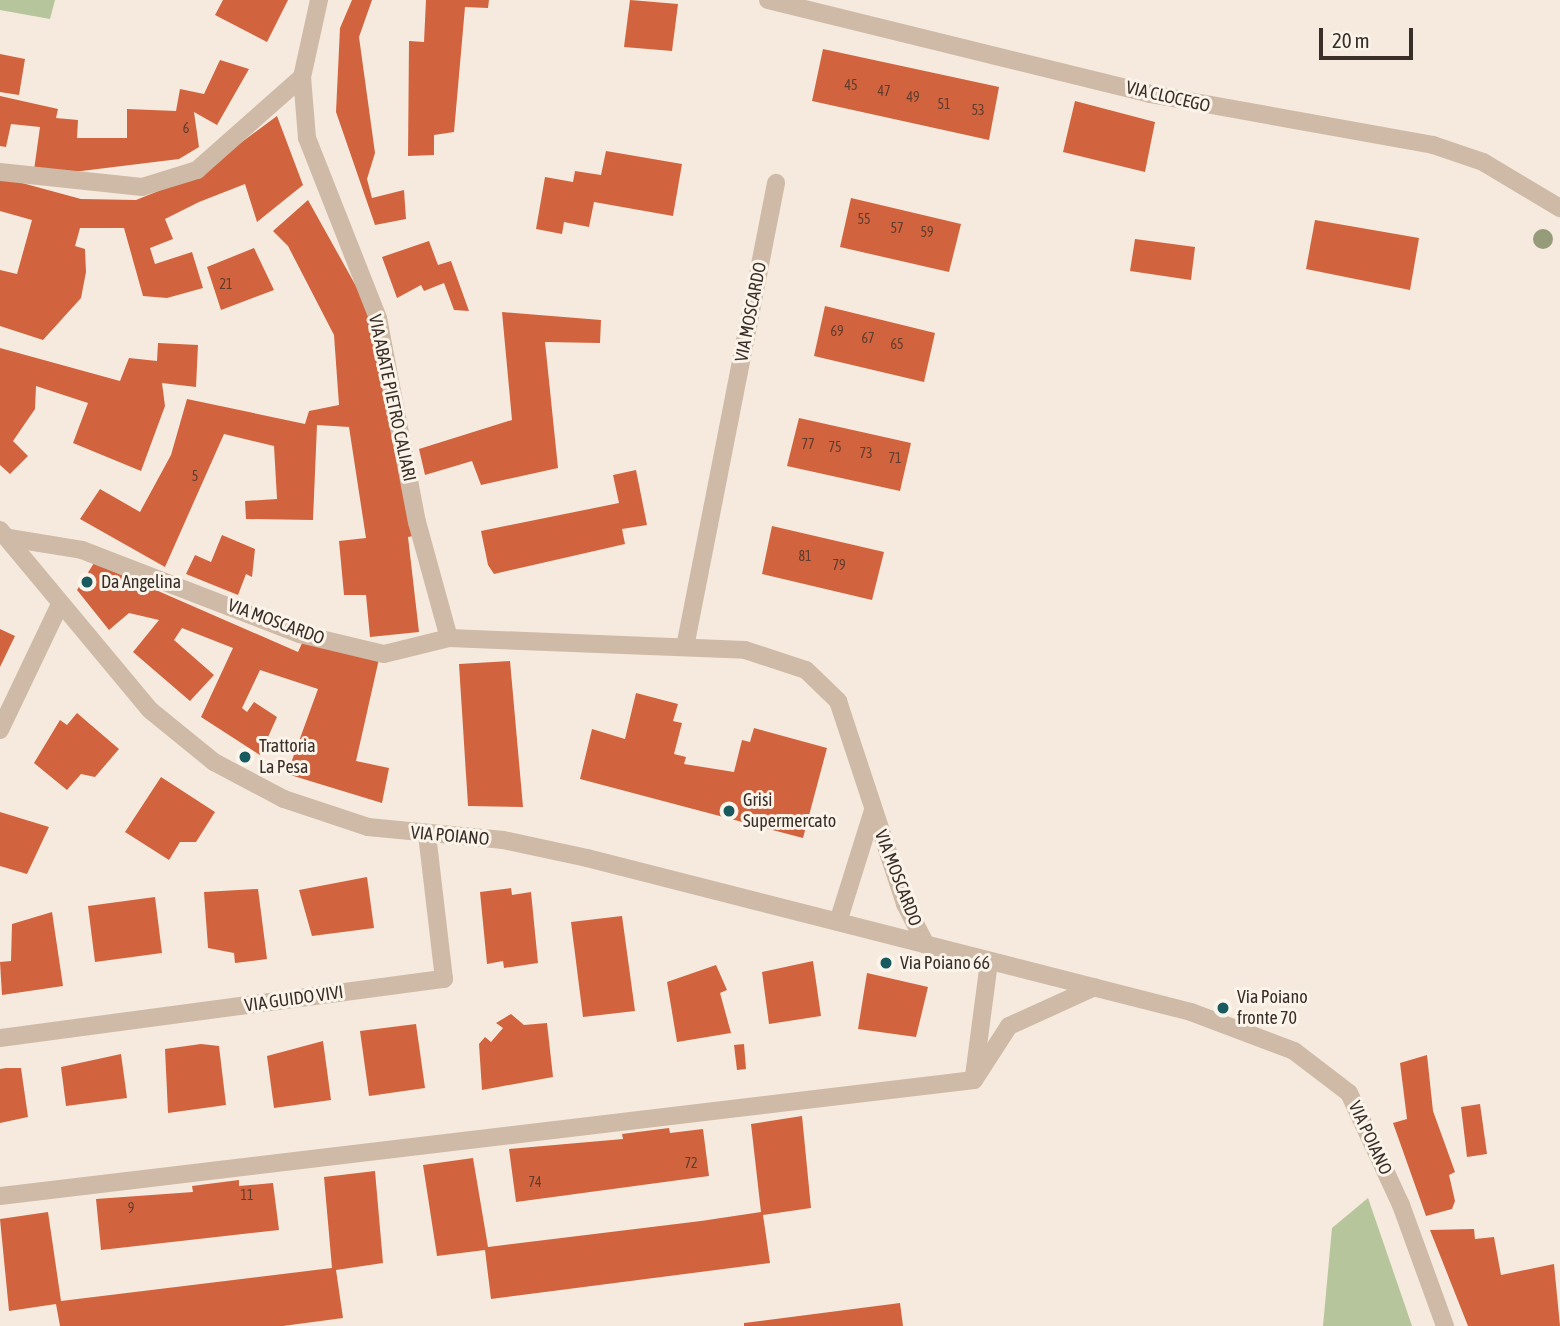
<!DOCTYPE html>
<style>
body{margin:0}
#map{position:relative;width:1560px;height:1326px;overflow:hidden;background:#f5eadd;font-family:"Asap Condensed",sans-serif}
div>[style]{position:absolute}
.green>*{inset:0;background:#b6c59b}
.building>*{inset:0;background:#d1643e}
.minor>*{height:18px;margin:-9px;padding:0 9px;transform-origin:9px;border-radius:9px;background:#cebaa7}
.tertiary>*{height:18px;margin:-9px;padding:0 9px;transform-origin:9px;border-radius:9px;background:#cebaa7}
.trees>*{width:20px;height:20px;margin:-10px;border-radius:50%;background:#969b7a}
.dots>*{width:19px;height:19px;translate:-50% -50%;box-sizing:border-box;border:4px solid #fbf4ea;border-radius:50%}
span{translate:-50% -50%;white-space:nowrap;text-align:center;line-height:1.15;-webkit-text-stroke:6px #fbf4ea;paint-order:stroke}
.number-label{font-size:14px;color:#603c2e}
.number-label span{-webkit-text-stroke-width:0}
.street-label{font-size:18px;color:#3a2e28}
.poi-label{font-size:18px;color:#3a2e28}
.left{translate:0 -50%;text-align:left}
.scale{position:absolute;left:1319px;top:28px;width:94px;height:32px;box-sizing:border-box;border:4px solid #3a2e28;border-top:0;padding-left:9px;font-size:21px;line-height:24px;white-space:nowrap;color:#3a2e28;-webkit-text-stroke:5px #fbf4ea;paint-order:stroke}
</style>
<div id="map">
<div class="green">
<i style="clip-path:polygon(0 0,55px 0,50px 19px,0 10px)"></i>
<i style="clip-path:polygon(1368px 1198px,1412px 1326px,1323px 1326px,1332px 1228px)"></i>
</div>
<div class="building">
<i style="clip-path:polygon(223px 0,288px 0,267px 42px,215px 15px)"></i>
<i style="clip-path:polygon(352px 0,372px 0,359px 37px,375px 153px,367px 179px,372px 198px,404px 190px,406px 219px,375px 225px,336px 112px,340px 28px)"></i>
<i style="clip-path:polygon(426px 0,489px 0,488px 8px,465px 7px,454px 132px,434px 135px,434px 155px,408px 156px,409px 41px,424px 42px)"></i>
<i style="clip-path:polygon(630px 0,678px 4px,672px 51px,624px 47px)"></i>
<i style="clip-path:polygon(823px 49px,999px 87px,989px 140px,812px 101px)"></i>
<i style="clip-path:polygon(0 54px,25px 59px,19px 95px,0 92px)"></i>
<i style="clip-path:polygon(220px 60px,249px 69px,217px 125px,194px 112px,199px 147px,179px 159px,57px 174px,34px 170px,40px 127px,11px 124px,6px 147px,0 146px,0 96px,58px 109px,56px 118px,78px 120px,77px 138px,127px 138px,127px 109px,176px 111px,180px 89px,204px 94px)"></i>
<i style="clip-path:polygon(1075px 101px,1155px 122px,1145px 172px,1063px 152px)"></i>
<i style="clip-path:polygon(277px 116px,303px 185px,257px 222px,245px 184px,199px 202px,165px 219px,173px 239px,150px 248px,155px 264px,192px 252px,203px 288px,167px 298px,143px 296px,124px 228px,80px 228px,75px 246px,85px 249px,86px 272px,81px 298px,43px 340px,0 326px,0 270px,17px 274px,32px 220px,0 211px,0 177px,81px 199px,136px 200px,196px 176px)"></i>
<i style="clip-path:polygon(606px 151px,682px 164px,673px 216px,594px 202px,589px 227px,564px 222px,562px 234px,536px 229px,545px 177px,573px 182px,575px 171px,601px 175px)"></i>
<i style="clip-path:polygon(851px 198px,961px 224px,949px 272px,840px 247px)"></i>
<i style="clip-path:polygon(308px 200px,366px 304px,377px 341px,413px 536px,408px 537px,419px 632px,370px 637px,366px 595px,344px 595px,339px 541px,366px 538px,349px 427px,317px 425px,313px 520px,246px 519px,245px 501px,277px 499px,274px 446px,224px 434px,165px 567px,80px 519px,100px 489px,140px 512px,171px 455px,187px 399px,305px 424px,309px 411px,339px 405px,334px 335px,288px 246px,273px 231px)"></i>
<i style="clip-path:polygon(1315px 220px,1419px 238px,1410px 290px,1306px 269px)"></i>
<i style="clip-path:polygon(1135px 239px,1195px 247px,1191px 280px,1130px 271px)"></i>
<i style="clip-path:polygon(429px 241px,438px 265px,451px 261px,469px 311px,454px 310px,444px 283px,424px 291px,421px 285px,397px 298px,382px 257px)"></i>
<i style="clip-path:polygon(254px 248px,274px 290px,221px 310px,207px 267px)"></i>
<i style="clip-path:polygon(825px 306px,935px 333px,924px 382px,814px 356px)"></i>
<i style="clip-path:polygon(502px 312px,601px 320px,600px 343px,545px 342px,558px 468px,481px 485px,472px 461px,425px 475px,419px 449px,512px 420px)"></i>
<i style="clip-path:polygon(158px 343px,198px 345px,196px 387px,162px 383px,165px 406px,141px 471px,73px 443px,88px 403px,36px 386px,35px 409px,13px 441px,28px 456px,10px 474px,0 465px,0 348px,120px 381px,129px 358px,157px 361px)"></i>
<i style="clip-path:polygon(799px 418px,911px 443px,900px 491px,787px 466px)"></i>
<i style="clip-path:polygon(636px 470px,647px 525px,622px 529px,625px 544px,494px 574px,488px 565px,481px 531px,619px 503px,613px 475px)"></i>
<i style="clip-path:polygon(772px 526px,884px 552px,872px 600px,762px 574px)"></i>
<i style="clip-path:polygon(222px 535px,255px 549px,252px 577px,246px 574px,238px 595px,186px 574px,195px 555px,211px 562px)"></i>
<i style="clip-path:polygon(94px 563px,298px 652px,303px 641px,379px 659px,356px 761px,389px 768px,382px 803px,287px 774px,318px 689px,260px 670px,242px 708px,247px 712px,254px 702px,277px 717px,260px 755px,201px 717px,233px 648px,182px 628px,174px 640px,214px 675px,190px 701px,133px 652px,159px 620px,129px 613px,109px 630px,77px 590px)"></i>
<i style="clip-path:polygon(0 629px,15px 636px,0 667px)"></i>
<i style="clip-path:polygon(510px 661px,523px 807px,468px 806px,459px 664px)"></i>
<i style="clip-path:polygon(636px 693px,678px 704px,673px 721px,682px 723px,674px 754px,686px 757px,684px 764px,734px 772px,742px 740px,750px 742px,754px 728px,827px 748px,803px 838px,580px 779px,592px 729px,625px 739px)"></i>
<i style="clip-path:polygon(77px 713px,119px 749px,95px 777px,81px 774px,67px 790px,34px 763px,60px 720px,67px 725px)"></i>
<i style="clip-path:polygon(161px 777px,215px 812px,196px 842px,180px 842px,169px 860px,125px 832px)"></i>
<i style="clip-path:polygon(0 812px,49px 827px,27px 874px,0 866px)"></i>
<i style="clip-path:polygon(367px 877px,374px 928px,312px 936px,299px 890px)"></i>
<i style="clip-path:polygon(511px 888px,512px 895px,531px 892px,538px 963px,504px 968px,503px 961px,487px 964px,480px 892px)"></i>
<i style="clip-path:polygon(258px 889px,267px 959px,235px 963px,234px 953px,208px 948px,204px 892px)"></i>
<i style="clip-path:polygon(155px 897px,162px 953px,95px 962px,88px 906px)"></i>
<i style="clip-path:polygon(52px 912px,63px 986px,2px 995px,0 962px,11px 961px,12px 924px)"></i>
<i style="clip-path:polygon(622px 916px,635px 1011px,583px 1017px,571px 922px)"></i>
<i style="clip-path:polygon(813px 961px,821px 1016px,769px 1024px,762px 972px)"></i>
<i style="clip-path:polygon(716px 965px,727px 990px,720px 993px,731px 1033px,677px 1042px,667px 982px)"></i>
<i style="clip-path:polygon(867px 973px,928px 987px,916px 1037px,858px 1029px)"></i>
<i style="clip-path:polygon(511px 1014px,524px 1025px,547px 1023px,553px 1077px,482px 1090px,479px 1044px,485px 1037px,491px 1042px,503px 1028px,496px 1023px)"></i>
<i style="clip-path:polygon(416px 1024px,425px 1088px,369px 1096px,360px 1031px)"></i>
<i style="clip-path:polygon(323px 1041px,331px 1100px,274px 1108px,267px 1056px)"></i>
<i style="clip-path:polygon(201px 1044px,219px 1046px,226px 1105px,168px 1113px,165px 1049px)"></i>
<i style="clip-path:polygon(744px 1044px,746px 1069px,737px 1070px,734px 1045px)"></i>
<i style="clip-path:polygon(121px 1054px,127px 1098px,66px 1106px,61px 1067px)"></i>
<i style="clip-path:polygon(1427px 1055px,1433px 1111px,1455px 1172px,1449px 1175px,1455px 1201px,1452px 1209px,1426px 1216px,1393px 1123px,1407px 1119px,1400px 1063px)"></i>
<i style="clip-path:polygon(6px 1068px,21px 1068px,28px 1117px,0 1123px,0 1069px)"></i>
<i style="clip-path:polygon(1480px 1104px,1487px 1154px,1467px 1157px,1461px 1107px)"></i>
<i style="clip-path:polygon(802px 1116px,811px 1208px,763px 1215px,770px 1263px,491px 1299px,485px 1250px,437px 1256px,423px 1165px,473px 1158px,488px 1247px,701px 1221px,761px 1212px,751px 1124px)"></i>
<i style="clip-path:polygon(669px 1128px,670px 1133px,703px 1129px,709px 1176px,516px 1202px,509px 1149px,623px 1139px,622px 1134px)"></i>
<i style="clip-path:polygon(375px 1171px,383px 1263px,336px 1270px,343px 1318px,283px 1326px,60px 1326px,56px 1304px,9px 1311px,0 1219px,48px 1212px,61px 1301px,332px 1268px,324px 1177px)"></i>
<i style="clip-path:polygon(239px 1180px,239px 1186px,273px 1183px,279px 1230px,101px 1250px,96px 1199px,193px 1192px,192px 1186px)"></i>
<i style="clip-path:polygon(1474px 1229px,1475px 1239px,1494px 1237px,1501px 1275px,1554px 1264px,1560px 1326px,1468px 1326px,1430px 1230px)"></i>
<i style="clip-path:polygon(900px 1303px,903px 1326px,744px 1326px,744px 1323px)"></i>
</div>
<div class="minor">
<i style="left:319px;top:0;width:79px;rotate:102.4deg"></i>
<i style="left:302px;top:77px;width:61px;rotate:85.3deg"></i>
<i style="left:307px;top:138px;width:193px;rotate:68.5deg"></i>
<i style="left:378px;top:318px;width:208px;rotate:79.2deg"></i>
<i style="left:417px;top:522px;width:120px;rotate:74.6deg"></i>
<i style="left:768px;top:0;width:393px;rotate:13.8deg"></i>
<i style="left:1150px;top:94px;width:288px;rotate:10.2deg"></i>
<i style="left:1433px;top:145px;width:53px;rotate:18.8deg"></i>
<i style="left:1483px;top:162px;width:90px;rotate:30.9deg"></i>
<i style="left:0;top:172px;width:143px;rotate:6deg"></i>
<i style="left:142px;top:187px;width:58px;rotate:-17.2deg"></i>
<i style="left:197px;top:170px;width:140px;rotate:-41.5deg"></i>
<i style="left:9px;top:538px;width:74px;rotate:9.3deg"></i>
<i style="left:82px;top:550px;width:234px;rotate:21.1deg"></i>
<i style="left:300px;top:634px;width:86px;rotate:13.4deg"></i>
<i style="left:384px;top:654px;width:67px;rotate:-13.8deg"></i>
<i style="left:449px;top:638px;width:296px;rotate:2.3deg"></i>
<i style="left:745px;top:650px;width:64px;rotate:18.2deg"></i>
<i style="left:806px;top:670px;width:45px;rotate:44.1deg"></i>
<i style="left:838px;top:701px;width:214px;rotate:71.7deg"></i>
<i style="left:905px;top:904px;width:46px;rotate:62.9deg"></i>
<i style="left:685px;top:647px;width:473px;rotate:-78.9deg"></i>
<i style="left:0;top:730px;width:140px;rotate:-64.5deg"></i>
<i style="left:838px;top:922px;width:117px;rotate:-72.6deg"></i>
<i style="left:0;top:1038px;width:448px;rotate:-7.6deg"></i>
<i style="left:444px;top:979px;width:145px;rotate:-96.7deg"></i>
<i style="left:974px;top:1076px;width:115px;rotate:-82.5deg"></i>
<i style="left:974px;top:1080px;width:64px;rotate:-57.1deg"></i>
<i style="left:1009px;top:1026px;width:94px;rotate:-24.4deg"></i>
<i style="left:0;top:1196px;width:981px;rotate:-6.79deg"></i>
</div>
<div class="tertiary">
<i style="left:0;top:530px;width:234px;rotate:50.2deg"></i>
<i style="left:150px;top:710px;width:82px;rotate:39.1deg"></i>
<i style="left:214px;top:762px;width:79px;rotate:27.9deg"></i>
<i style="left:284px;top:799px;width:89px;rotate:18.4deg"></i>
<i style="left:368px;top:827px;width:136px;rotate:5.5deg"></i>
<i style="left:503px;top:840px;width:86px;rotate:12.1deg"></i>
<i style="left:587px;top:858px;width:623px;rotate:14.3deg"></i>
<i style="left:1191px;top:1012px;width:110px;rotate:20.7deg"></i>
<i style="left:1294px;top:1051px;width:69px;rotate:37.4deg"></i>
<i style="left:1349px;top:1093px;width:123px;rotate:65.1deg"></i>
<i style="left:1401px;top:1205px;width:129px;rotate:70deg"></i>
</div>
<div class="trees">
<i style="left:1543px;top:239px"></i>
</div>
<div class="dots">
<i style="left:87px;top:582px;background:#195a60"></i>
<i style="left:245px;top:757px;background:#195a60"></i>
<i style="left:729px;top:811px;background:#195a60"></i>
<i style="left:886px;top:963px;background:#195a60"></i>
<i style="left:1223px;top:1008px;background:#195a60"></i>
</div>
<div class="number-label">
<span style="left:851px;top:85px">45</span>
<span style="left:884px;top:91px">47</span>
<span style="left:913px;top:97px">49</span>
<span style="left:944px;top:104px">51</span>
<span style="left:978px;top:110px">53</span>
<span style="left:186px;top:128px">6</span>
<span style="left:864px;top:219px">55</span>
<span style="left:897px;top:228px">57</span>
<span style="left:927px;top:232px">59</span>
<span style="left:226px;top:284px">21</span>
<span style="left:837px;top:331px">69</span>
<span style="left:868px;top:338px">67</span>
<span style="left:897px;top:344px">65</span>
<span style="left:808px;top:444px">77</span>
<span style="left:835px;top:447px">75</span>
<span style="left:866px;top:453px">73</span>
<span style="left:895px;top:458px">71</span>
<span style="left:195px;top:476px">5</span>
<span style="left:805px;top:556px">81</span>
<span style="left:839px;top:565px">79</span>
<span style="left:691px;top:1163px">72</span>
<span style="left:535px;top:1182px">74</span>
<span style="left:247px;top:1195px">11</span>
<span style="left:131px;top:1208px">9</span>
</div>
<div class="street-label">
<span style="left:1168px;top:97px;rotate:13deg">VIA CLOCEGO</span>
<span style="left:751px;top:312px;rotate:-79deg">VIA MOSCARDO</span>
<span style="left:392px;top:398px;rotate:78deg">VIA ABATE PIETRO CALIARI</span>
<span style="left:276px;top:622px;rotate:20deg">VIA MOSCARDO</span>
<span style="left:450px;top:836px;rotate:5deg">VIA POIANO</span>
<span style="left:898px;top:878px;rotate:69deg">VIA MOSCARDO</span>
<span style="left:294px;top:999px;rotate:-8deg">VIA GUIDO VIVI</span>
<span style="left:1370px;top:1138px;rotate:65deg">VIA POIANO</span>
</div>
<div class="poi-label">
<span class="left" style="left:101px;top:582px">Da Angelina</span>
<span class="left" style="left:259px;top:757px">Trattoria<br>La Pesa</span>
<span class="left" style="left:743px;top:811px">Grisi<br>Supermercato</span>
<span class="left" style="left:900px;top:963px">Via Poiano 66</span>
<span class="left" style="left:1237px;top:1008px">Via Poiano<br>fronte 70</span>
</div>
<div class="scale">20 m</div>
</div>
